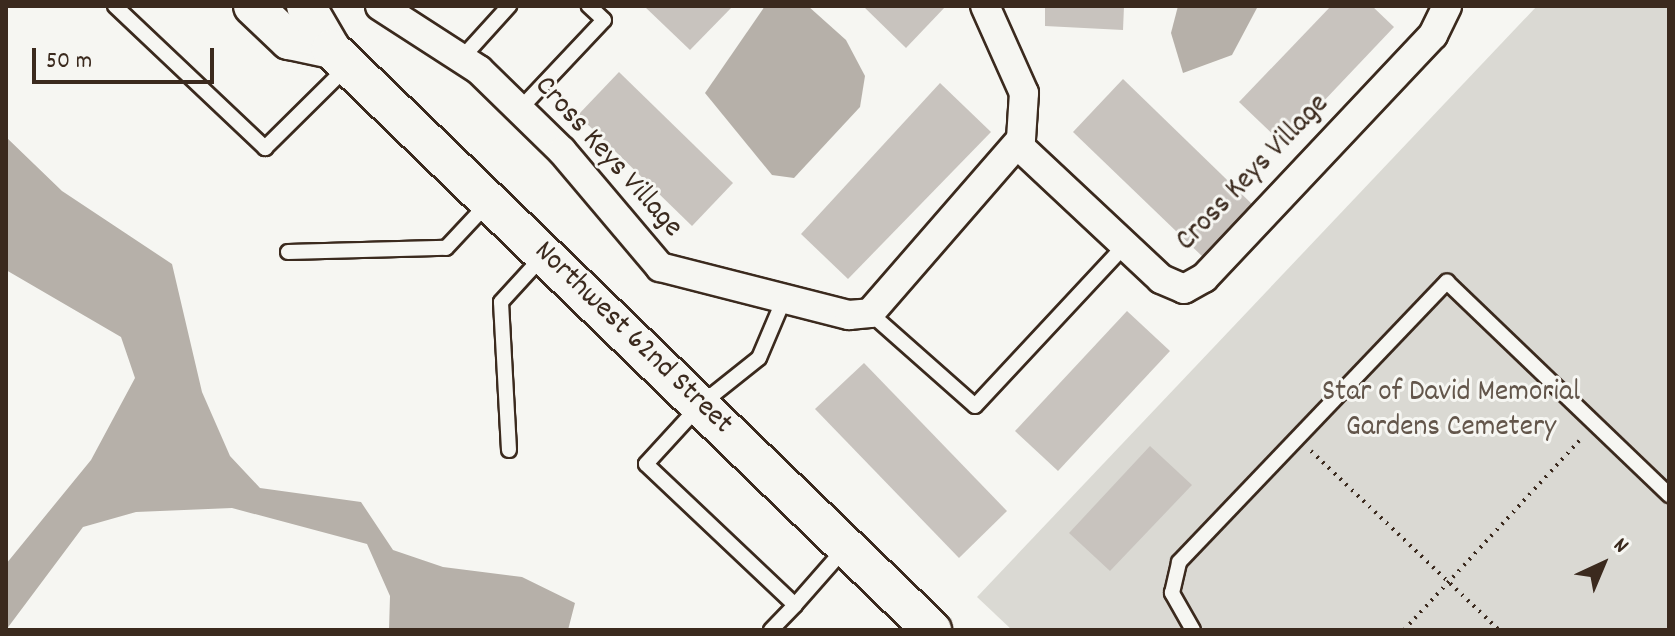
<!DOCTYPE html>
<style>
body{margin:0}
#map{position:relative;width:1675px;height:636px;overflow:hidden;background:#f6f6f2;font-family:Dekko,sans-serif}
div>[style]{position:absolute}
.green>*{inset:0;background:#dad9d3}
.water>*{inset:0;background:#b6b0a9}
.building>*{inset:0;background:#c8c3be}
.path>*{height:4px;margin-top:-2px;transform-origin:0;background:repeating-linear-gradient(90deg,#3b2a1e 0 2px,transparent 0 8px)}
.roads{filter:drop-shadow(2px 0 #3b2a1e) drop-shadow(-2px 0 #3b2a1e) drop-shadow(0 2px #3b2a1e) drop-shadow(0 -2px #3b2a1e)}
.lane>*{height:14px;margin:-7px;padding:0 7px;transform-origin:7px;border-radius:7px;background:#f6f6f2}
.street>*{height:28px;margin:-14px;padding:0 14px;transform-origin:14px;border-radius:14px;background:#f6f6f2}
.secondary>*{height:38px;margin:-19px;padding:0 19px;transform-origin:19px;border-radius:19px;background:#f6f6f2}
span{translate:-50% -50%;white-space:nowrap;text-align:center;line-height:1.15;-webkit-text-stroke:6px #f6f6f2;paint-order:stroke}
.street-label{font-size:30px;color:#3b2a1e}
.park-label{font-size:30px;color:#63564b}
.frame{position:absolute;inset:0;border:8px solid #3b2a1e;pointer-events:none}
.north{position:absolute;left:1563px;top:524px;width:80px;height:80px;-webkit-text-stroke:6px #f6f6f2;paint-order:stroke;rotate:44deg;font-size:22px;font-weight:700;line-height:32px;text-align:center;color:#3b2a1e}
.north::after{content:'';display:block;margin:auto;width:28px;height:36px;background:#3b2a1e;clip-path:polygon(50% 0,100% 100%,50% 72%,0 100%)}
.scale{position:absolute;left:32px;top:48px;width:182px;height:36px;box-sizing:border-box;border:4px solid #3b2a1e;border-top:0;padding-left:10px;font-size:24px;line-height:28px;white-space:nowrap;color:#3b2a1e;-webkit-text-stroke:6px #f6f6f2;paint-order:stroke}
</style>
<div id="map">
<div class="green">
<i style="clip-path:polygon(1537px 6px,1669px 6px,1669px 630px,1012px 630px,977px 597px)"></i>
</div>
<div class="water">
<i style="clip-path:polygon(765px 6px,808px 6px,846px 40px,865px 76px,860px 107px,794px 178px,772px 175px,705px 93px)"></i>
<i style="clip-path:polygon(1178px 6px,1258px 6px,1232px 55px,1183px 73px,1171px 33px)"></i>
<i style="clip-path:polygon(6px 137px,62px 191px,172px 264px,202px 392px,230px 456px,260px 488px,361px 502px,393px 550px,443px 567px,522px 577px,575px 603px,568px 630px,389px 630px,390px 596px,367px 544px,232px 508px,136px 512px,83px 527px,6px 630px,6px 564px,91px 460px,135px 378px,121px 337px,6px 270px)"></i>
</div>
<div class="building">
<i style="clip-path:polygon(644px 6px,733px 6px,690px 50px)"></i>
<i style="clip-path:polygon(863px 6px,946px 6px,906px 48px)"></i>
<i style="clip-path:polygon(1045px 6px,1124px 6px,1123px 30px,1045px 26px)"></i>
<i style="clip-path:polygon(1331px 6px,1372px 6px,1394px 27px,1283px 144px,1239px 102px)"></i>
<i style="clip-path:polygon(619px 72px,733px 183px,692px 226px,578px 115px)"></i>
<i style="clip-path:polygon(1123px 79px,1254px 206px,1204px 258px,1073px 132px)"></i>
<i style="clip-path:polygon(940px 83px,991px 132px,848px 279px,801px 234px)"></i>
<i style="clip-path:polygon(1127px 311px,1170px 351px,1058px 471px,1015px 431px)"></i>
<i style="clip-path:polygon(864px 363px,1007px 511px,959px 558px,815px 409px)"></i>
<i style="clip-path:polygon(1150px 446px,1192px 485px,1110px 571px,1069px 533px)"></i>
</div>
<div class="path">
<i style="left:1311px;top:451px;width:260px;rotate:43.6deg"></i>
<i style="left:1404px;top:630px;width:262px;rotate:-47.2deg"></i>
</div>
<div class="roads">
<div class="lane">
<i style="left:115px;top:6px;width:207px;rotate:43.4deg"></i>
<i style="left:265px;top:148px;width:117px;rotate:-44.7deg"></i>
<i style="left:461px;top:59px;width:72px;rotate:-47.8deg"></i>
<i style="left:520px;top:109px;width:122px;rotate:-46.7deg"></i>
<i style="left:604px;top:20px;width:21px;rotate:-137deg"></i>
<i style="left:288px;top:252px;width:158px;rotate:-1.5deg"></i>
<i style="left:446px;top:248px;width:62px;rotate:-47deg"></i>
<i style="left:870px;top:313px;width:140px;rotate:41.5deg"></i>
<i style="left:975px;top:406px;width:220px;rotate:-47deg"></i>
<i style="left:509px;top:450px;width:148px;rotate:-93.1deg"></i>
<i style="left:501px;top:302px;width:64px;rotate:-47.5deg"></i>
<i style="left:795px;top:605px;width:76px;rotate:-48.7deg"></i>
<i style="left:771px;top:630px;width:35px;rotate:-46deg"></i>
<i style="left:795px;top:605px;width:205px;rotate:-136.6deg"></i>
<i style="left:646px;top:464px;width:80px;rotate:-47.5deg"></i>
<i style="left:700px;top:405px;width:75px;rotate:-38.5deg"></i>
<i style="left:759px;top:358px;width:64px;rotate:-67deg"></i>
<i style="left:1193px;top:630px;width:43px;rotate:-119.6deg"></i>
<i style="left:1172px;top:593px;width:32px;rotate:-77deg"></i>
<i style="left:1179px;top:562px;width:388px;rotate:-46.3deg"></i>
<i style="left:1447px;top:282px;width:308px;rotate:43.8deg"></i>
</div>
<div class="street">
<i style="left:380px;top:6px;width:118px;rotate:32.9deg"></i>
<i style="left:479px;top:70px;width:116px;rotate:44.3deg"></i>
<i style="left:562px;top:151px;width:152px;rotate:49.8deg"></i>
<i style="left:660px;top:267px;width:195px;rotate:14.3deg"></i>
<i style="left:849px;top:315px;width:21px;rotate:-5deg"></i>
<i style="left:870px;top:313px;width:230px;rotate:-49deg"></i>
<i style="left:1021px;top:139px;width:46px;rotate:-86.3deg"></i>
<i style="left:1024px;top:93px;width:95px;rotate:-114.1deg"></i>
<i style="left:1018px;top:145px;width:196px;rotate:43.1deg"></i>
<i style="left:1161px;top:279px;width:25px;rotate:23deg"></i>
<i style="left:1184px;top:289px;width:23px;rotate:-29deg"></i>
<i style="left:1204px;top:278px;width:334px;rotate:-46.7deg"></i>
<i style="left:1433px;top:35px;width:32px;rotate:-64deg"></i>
</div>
<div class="secondary">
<i style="left:253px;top:6px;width:50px;rotate:43.4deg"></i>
<i style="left:289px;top:40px;width:43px;rotate:12.1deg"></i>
<i style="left:306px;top:6px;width:50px;rotate:59.8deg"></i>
<i style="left:331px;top:49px;width:836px;rotate:44.03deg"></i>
</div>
</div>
<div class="street-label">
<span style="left:607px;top:158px;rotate:48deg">Cross Keys Village</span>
<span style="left:1254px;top:174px;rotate:-46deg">Cross Keys Village</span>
<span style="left:632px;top:339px;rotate:44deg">Northwest 62nd Street</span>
</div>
<div class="park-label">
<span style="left:1451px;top:411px">Star of David Memorial<br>Gardens Cemetery</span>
</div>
<div class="frame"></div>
<div class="north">N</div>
<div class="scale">50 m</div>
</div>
